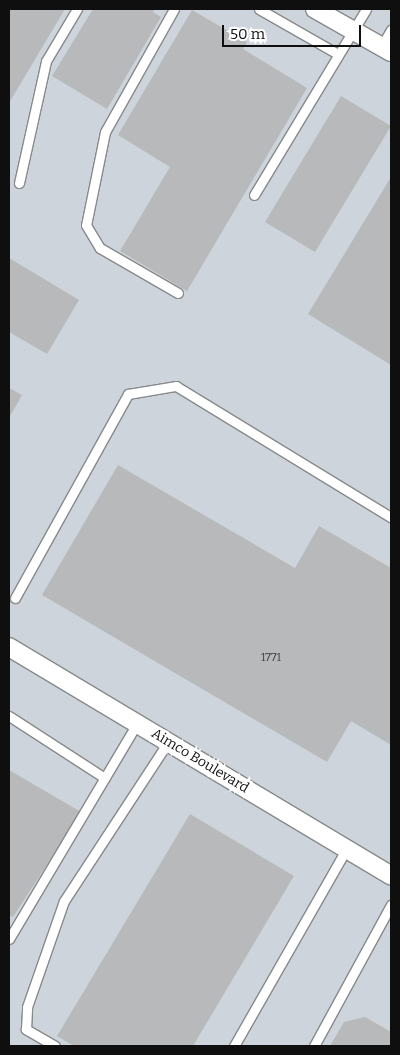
<!DOCTYPE html>
<style>
body{margin:0}
#map{position:relative;width:400px;height:1055px;overflow:hidden;background:#dddfe0;font-family:Bitter,serif}
div>[style]{position:absolute}
.built>*{inset:0;background:#cdd4db}
.building>*{inset:0;background:#b8b9bb}
.roads{filter:drop-shadow(1px 0 #87898a) drop-shadow(-1px 0 #87898a) drop-shadow(0 1px #87898a) drop-shadow(0 -1px #87898a)}
.service>*{height:9px;margin:-4.5px;padding:0 4.5px;transform-origin:4.5px;border-radius:4.5px;background:#fff}
.minor>*{height:18px;margin:-9px;padding:0 9px;transform-origin:9px;border-radius:9px;background:#fff}
span{translate:-50% -50%;white-space:nowrap;text-align:center;line-height:1.15;-webkit-text-stroke:5px #fff;paint-order:stroke}
.number-label{font-size:11px;color:#393a3b}
.number-label span{-webkit-text-stroke-width:0}
.street-label{font-size:14px;color:#0f0f10}
.frame{position:absolute;inset:0;border:10px solid #0f0f10;pointer-events:none}
.scale{position:absolute;left:222px;top:25px;width:139px;height:22px;box-sizing:border-box;border:2px solid #0f0f10;border-top:0;padding-left:6px;font-size:15px;line-height:18px;white-space:nowrap;color:#0f0f10;-webkit-text-stroke:4px #fff;paint-order:stroke}
</style>
<div id="map">
<div class="built">
<i style="clip-path:polygon(9px 9px,391px 9px,391px 1046px,9px 1046px)"></i>
</div>
<div class="building">
<i style="clip-path:polygon(9px 9px,65px 9px,9px 103px)"></i>
<i style="clip-path:polygon(93px 9px,155px 9px,153px 12px,161px 17px,107px 109px,52px 76px)"></i>
<i style="clip-path:polygon(192px 10px,247px 42px,243px 49px,307px 88px,187px 291px,120px 251px,170px 167px,118px 135px)"></i>
<i style="clip-path:polygon(341px 96px,391px 126px,315px 252px,265px 222px)"></i>
<i style="clip-path:polygon(391px 177px,391px 365px,308px 314px)"></i>
<i style="clip-path:polygon(9px 258px,79px 300px,47px 354px,9px 332px)"></i>
<i style="clip-path:polygon(9px 388px,22px 395px,9px 418px)"></i>
<i style="clip-path:polygon(118px 465px,295px 568px,319px 526px,391px 568px,391px 745px,351px 721px,327px 762px,42px 595px)"></i>
<i style="clip-path:polygon(9px 770px,81px 812px,13px 917px,9px 915px)"></i>
<i style="clip-path:polygon(190px 814px,294px 876px,193px 1046px,74px 1046px,57px 1036px)"></i>
<i style="clip-path:polygon(365px 1017px,391px 1032px,391px 1046px,330px 1046px,344px 1022px)"></i>
</div>
<div class="roads">
<div class="service">
<i style="left:174px;top:9px;width:141px;rotate:119.3deg"></i>
<i style="left:105px;top:132px;width:95px;rotate:101.5deg"></i>
<i style="left:86px;top:225px;width:27px;rotate:59deg"></i>
<i style="left:100px;top:248px;width:90px;rotate:30deg"></i>
<i style="left:259px;top:9px;width:91px;rotate:29.7deg"></i>
<i style="left:381px;top:47px;width:20px;rotate:-60deg"></i>
<i style="left:19px;top:183px;width:125px;rotate:-77.5deg"></i>
<i style="left:46px;top:61px;width:61px;rotate:-59.2deg"></i>
<i style="left:254px;top:195px;width:217px;rotate:-58.9deg"></i>
<i style="left:15px;top:598px;width:233px;rotate:-61deg"></i>
<i style="left:128px;top:394px;width:49px;rotate:-9.5deg"></i>
<i style="left:176px;top:386px;width:252px;rotate:31.4deg"></i>
<i style="left:9px;top:716px;width:114px;rotate:32.9deg"></i>
<i style="left:9px;top:939px;width:251px;rotate:-59.3deg"></i>
<i style="left:55px;top:1046px;width:34px;rotate:-150deg"></i>
<i style="left:26px;top:1029px;width:22px;rotate:-87deg"></i>
<i style="left:27px;top:1007px;width:112px;rotate:-70.8deg"></i>
<i style="left:64px;top:901px;width:190px;rotate:-56.8deg"></i>
<i style="left:234px;top:1046px;width:228px;rotate:-60.3deg"></i>
<i style="left:314px;top:1046px;width:161px;rotate:-61.4deg"></i>
</div>
<div class="minor">
<i style="left:315px;top:9px;width:87px;rotate:29.5deg"></i>
<i style="left:9px;top:647px;width:445px;rotate:30.9deg"></i>
</div>
</div>
<div class="number-label">
<span style="left:271px;top:658px">1771</span>
</div>
<div class="street-label">
<span style="left:200px;top:761px;rotate:31deg">Aimco Boulevard</span>
</div>
<div class="frame"></div>
<div class="scale">50 m</div>
</div>
